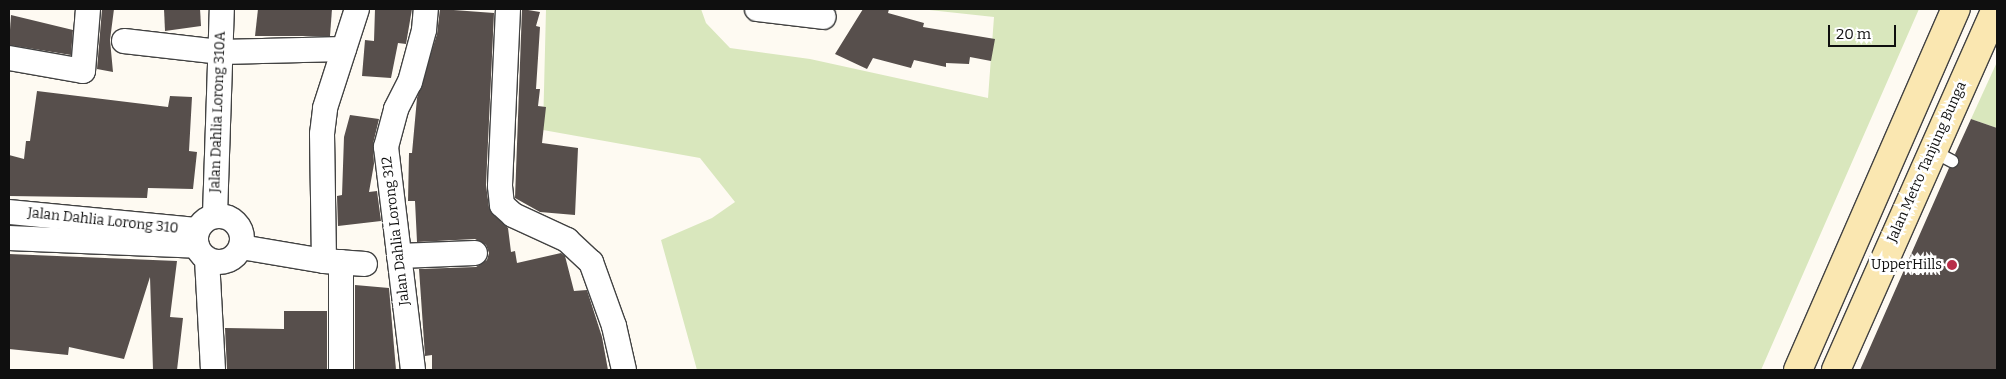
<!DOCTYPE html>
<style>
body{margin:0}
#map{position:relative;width:2006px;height:379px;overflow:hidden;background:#fefaf2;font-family:Bitter,serif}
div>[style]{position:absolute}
.green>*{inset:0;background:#d9e7bd}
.building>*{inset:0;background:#574f4c}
.roads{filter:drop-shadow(1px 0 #424242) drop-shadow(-1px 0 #424242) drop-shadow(0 1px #424242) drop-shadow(0 -1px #424242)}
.service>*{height:12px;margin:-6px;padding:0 6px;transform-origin:6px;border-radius:6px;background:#fff}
.minor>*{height:24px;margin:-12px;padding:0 12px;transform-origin:12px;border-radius:12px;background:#fff}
.minor>.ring{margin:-12px;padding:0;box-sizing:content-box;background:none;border:24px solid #fff;border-radius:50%}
.secondary>*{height:28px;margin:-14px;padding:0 14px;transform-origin:14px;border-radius:14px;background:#fae7b1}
.dots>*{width:14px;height:14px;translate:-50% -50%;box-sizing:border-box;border:2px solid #fff;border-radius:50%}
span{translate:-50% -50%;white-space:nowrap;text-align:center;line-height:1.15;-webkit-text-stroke:5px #fff;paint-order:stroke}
.street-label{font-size:14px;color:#0f0f0f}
.poi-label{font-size:14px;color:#0f0f0f}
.right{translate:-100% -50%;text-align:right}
.frame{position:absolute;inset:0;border:10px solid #0f0f0f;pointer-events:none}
.scale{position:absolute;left:1828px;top:25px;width:68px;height:22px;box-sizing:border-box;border:2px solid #0f0f0f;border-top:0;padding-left:6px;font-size:15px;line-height:18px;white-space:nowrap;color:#0f0f0f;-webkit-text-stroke:4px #fff;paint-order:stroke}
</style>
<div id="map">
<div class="green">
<i style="clip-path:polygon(546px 9px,701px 9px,706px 23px,730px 48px,810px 59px,988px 98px,994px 17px,920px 9px,1919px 9px,1761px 370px,697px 370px,661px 240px,712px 218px,735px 202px,700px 158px,543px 130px)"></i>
<i style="clip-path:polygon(1997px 62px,1997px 128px,1971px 119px)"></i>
</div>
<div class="building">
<i style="clip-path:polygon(102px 9px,114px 9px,110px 40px,113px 72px,97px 69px)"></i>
<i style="clip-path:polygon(164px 9px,200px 9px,201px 26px,165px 31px)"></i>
<i style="clip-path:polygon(258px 9px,332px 9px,330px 36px,255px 36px)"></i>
<i style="clip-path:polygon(375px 9px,412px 9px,406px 44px,398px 43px,391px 78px,362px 76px,365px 40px,374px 41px)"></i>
<i style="clip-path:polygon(440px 9px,494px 13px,486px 185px,489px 207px,508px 228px,511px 252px,515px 251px,517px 263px,561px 253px,565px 256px,574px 291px,587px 290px,602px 337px,608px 370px,432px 370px,432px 355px,425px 356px,419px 269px,476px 267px,487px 260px,489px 253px,486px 245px,475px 239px,417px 242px,415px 201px,408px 201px,409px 153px,412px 153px,417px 98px,437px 34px)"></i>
<i style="clip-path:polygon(522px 9px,540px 12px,536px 26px,540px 27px,536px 89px,540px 89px,538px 106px,546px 107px,542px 143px,578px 148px,575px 215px,540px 212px,515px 198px)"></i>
<i style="clip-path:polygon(863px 9px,889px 9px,888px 13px,924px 23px,923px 27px,995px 39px,991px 61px,970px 57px,969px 64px,946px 63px,946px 67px,914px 60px,911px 68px,873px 58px,867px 69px,835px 54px)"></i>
<i style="clip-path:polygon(11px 15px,73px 30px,71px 55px,9px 45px)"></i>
<i style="clip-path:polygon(37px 91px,168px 107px,170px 96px,192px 97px,189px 151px,197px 152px,193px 189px,148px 188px,147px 198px,9px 196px,9px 155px,24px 159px,26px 141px,30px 141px)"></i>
<i style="clip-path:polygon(350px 115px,379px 119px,373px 144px,374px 164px,369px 192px,377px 191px,381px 221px,338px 226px,337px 196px,342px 195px,344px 137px)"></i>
<i style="clip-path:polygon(1971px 119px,1997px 128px,1997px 370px,1860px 370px,1949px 168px,1959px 164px,1955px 154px)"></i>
<i style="clip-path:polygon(9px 254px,177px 261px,170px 317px,183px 318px,177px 370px,153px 370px,150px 277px,124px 359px,69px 347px,68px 355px,9px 349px)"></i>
<i style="clip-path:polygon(355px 285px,389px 288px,396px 370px,355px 370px)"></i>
<i style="clip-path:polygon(284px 311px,327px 311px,327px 370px,227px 370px,225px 328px,284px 329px)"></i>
</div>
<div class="roads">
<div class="service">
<i style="left:1931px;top:150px;width:24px;rotate:28deg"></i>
</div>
<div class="minor">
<i style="left:508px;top:9px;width:177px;rotate:92.6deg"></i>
<i style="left:500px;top:186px;width:19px;rotate:84deg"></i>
<i style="left:502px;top:205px;width:15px;rotate:42deg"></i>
<i style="left:513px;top:215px;width:60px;rotate:24.8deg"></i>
<i style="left:567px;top:240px;width:33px;rotate:43deg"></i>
<i style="left:591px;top:262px;width:68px;rotate:70.2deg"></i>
<i style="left:614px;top:326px;width:45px;rotate:77.2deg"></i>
<i style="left:757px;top:9px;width:67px;rotate:6.8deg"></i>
<i style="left:124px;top:41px;width:98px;rotate:6.5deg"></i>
<i style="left:221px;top:52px;width:123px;rotate:-1.4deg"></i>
<i style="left:9px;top:58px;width:75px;rotate:10deg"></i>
<i style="left:83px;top:71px;width:62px;rotate:-85.4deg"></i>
<i style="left:9px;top:212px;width:189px;rotate:5.5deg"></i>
<i style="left:215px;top:215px;width:206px;rotate:-88.1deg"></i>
<i class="ring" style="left:196px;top:216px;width:22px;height:22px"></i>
<i style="left:9px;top:238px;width:188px;rotate:2.4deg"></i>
<i style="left:241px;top:247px;width:84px;rotate:9.6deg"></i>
<i style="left:324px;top:261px;width:41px;rotate:4.2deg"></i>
<i style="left:399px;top:256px;width:76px;rotate:-2.3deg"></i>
<i style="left:207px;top:259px;width:111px;rotate:86.9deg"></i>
<i style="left:324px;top:261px;width:127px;rotate:-90.9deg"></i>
<i style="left:322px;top:134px;width:26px;rotate:-83deg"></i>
<i style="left:325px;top:108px;width:104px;rotate:-72.1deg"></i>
<i style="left:341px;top:262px;width:108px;rotate:90deg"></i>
<i style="left:413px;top:370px;width:225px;rotate:-96.9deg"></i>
<i style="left:386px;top:147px;width:39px;rotate:-75deg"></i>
<i style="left:396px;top:109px;width:30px;rotate:-63deg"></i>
<i style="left:410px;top:82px;width:54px;rotate:-74.9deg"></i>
<i style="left:424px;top:30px;width:21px;rotate:-85deg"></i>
</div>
<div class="secondary">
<i style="left:1798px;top:370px;width:394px;rotate:-66.4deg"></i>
<i style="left:1836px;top:370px;width:395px;rotate:-66.1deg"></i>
</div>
</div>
<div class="dots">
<i style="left:1952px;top:265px;background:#b82e49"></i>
</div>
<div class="street-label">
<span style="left:218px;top:112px;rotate:-88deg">Jalan Dahlia Lorong 310A</span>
<span style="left:1927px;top:162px;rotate:-66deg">Jalan Metro Tanjung Bunga</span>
<span style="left:103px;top:221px;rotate:6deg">Jalan Dahlia Lorong 310</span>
<span style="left:396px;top:231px;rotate:-97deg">Jalan Dahlia Lorong 312</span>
</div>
<div class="poi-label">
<span class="right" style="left:1942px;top:265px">UpperHills</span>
</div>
<div class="frame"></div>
<div class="scale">20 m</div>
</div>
